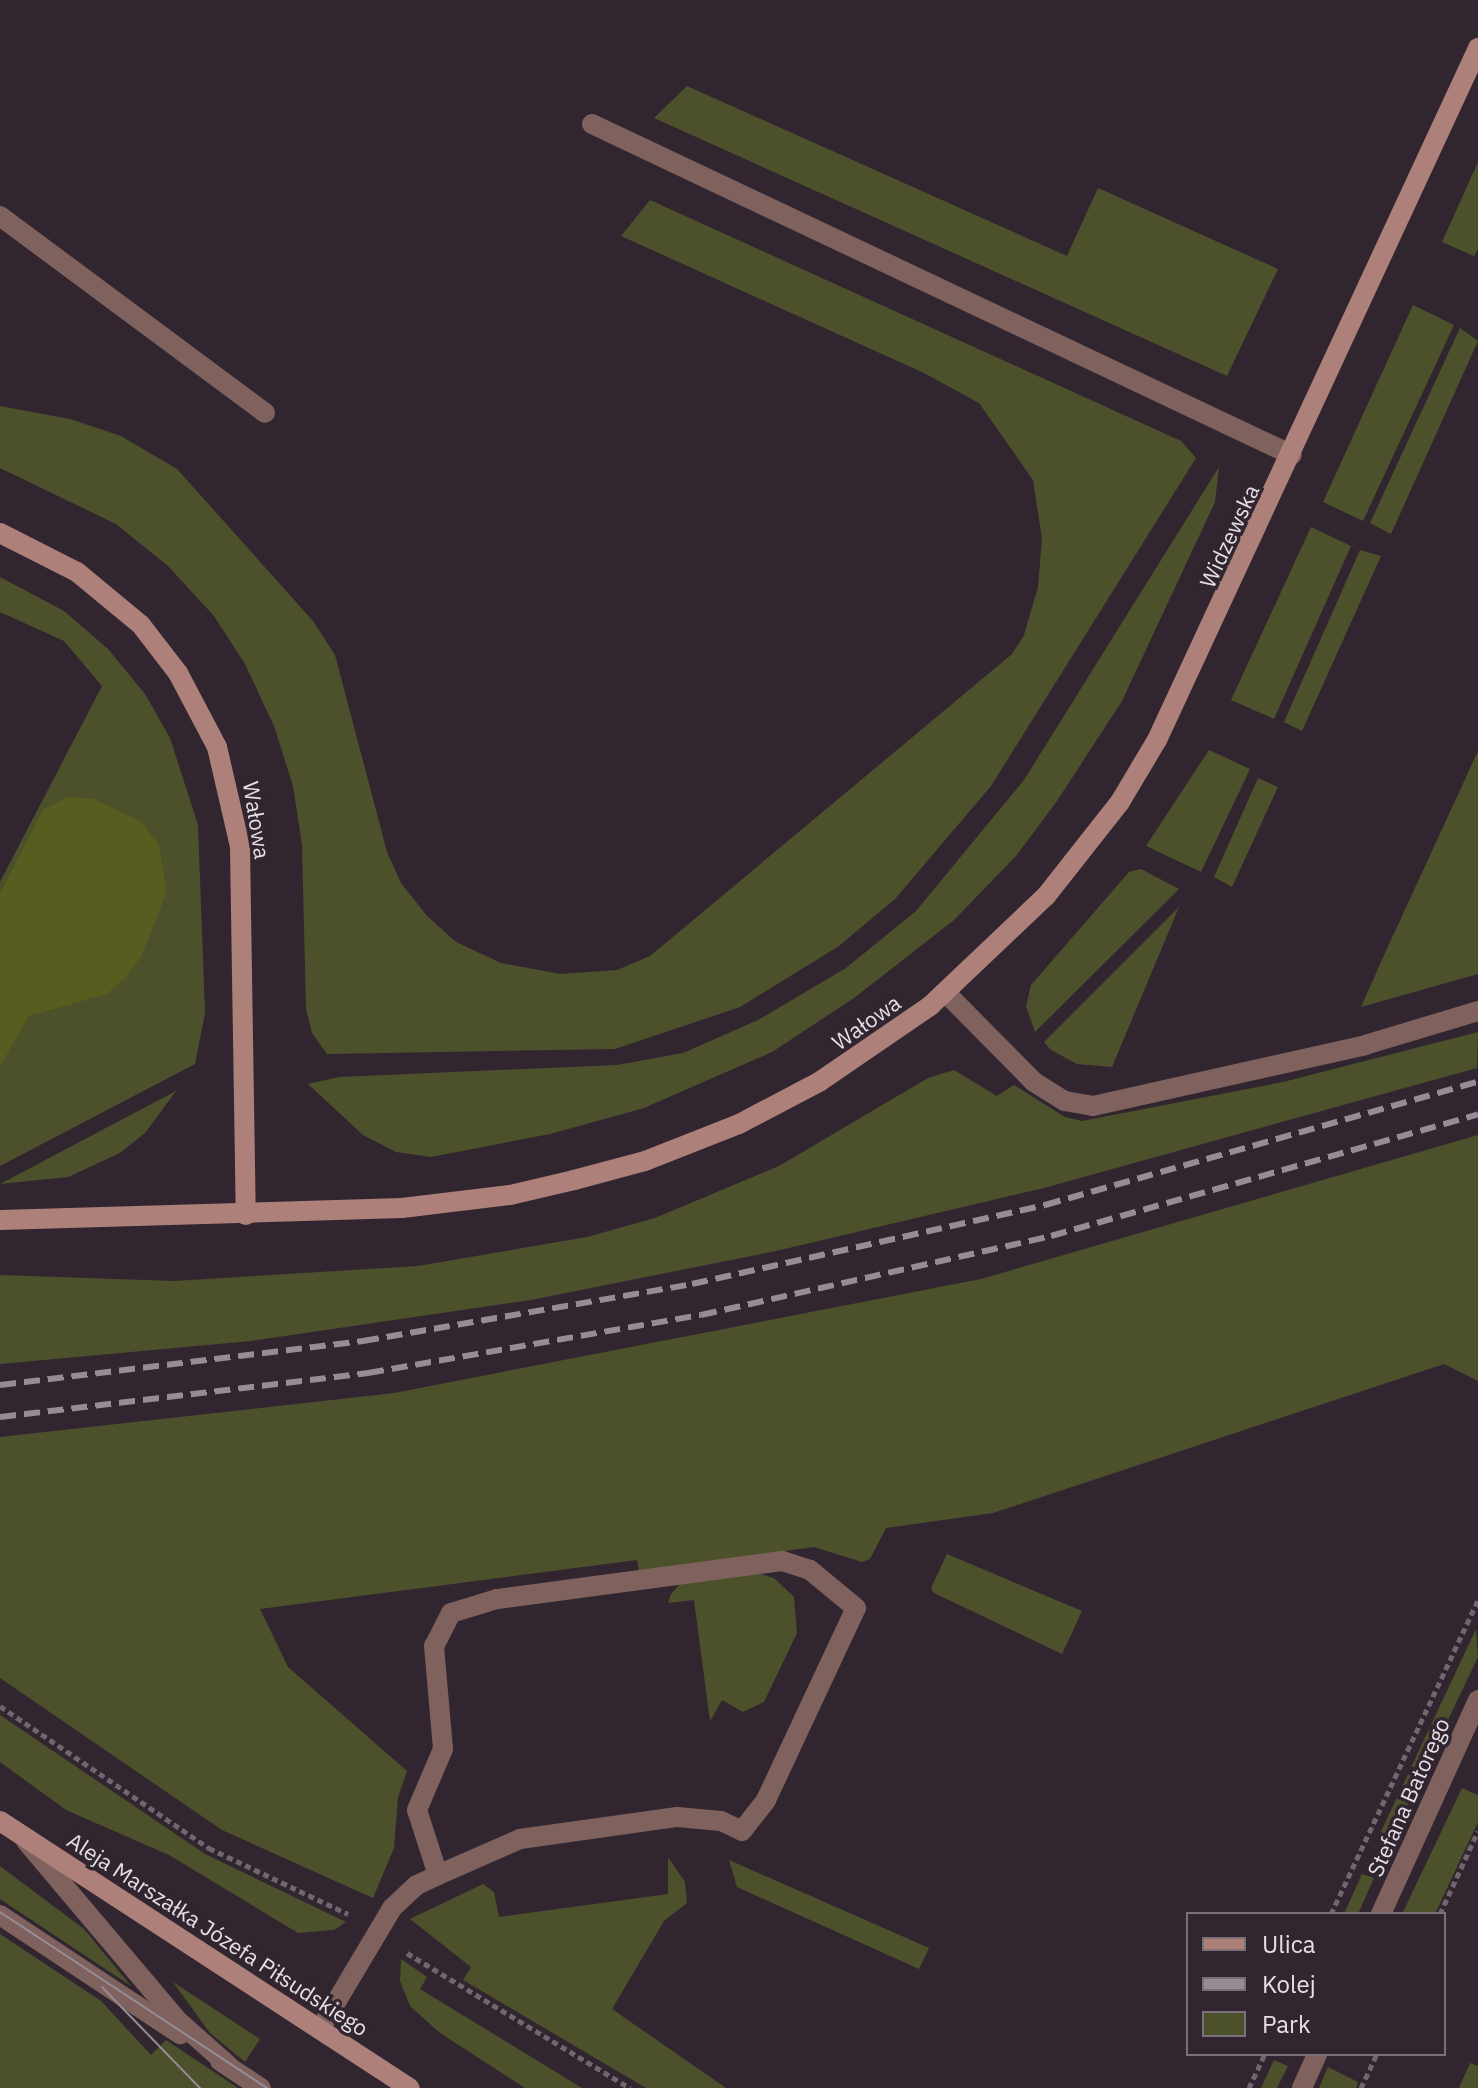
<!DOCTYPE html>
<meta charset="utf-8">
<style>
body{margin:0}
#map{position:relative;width:1478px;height:2088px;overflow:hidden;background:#312630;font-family:"IBM Plex Sans",sans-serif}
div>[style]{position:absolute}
.green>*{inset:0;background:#4c512b}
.forest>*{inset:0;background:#575d1e}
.path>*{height:5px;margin-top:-2.5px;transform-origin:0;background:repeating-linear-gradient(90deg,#70666f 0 6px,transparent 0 10px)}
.lane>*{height:20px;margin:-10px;padding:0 10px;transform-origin:10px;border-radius:10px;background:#7f625e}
.street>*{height:20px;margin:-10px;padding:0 10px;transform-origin:10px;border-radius:10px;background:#7f625e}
.secondary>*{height:20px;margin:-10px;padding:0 10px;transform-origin:10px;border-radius:10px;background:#ae807a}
.tram>*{height:2px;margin:-1px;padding:0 1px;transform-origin:1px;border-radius:1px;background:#958c95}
.rail>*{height:6px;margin-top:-3px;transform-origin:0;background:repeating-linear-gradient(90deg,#958c95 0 16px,transparent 0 24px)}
span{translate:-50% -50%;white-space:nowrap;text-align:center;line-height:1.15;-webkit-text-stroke:7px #312630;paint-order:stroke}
.street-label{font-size:22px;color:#e6dfe6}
.legend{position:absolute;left:1186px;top:1912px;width:260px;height:144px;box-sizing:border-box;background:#312630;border:2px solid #797079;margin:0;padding:10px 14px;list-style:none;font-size:24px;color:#e6dfe6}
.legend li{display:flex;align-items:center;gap:16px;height:40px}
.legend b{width:40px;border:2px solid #797079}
</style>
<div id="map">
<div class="green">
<i style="clip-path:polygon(687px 86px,1067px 256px,1098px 188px,1278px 269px,1227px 376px,654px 118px)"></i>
<i style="clip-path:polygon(1478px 162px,1478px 249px,1474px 256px,1442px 242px)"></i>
<i style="clip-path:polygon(650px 200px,1181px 441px,1196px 458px,991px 786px,895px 899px,839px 946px,740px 1007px,615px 1049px,327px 1054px,312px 1033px,306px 1009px,302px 845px,293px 786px,274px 726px,245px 664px,214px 616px,168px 566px,116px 524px,0 468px,0 406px,70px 419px,121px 436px,177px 469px,313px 621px,335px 655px,387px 852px,401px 883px,427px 916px,456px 942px,501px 963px,560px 974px,617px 970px,650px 956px,1012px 654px,1024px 635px,1038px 587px,1042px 539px,1033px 480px,979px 403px,924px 373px,621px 236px)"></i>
<i style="clip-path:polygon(1413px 305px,1454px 325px,1363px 521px,1323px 502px)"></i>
<i style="clip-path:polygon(1460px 328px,1478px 341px,1391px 534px,1370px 523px)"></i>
<i style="clip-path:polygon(1219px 467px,1215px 502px,1122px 701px,1057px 801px,1016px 856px,954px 920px,854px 998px,772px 1052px,644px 1108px,550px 1134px,431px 1157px,396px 1152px,363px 1135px,308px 1084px,339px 1077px,617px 1065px,683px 1053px,758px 1020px,846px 968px,916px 911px,1024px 780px)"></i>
<i style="clip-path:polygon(1311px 527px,1351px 546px,1274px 719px,1231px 700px)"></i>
<i style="clip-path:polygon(1360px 550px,1381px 556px,1302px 731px,1284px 722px)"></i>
<i style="clip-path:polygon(0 577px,64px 611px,108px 649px,145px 694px,170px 738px,198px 825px,205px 1013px,195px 1064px,0 1166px,0 882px,102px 686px,64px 641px,0 612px)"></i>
<i style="clip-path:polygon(1209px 750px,1250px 769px,1201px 872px,1146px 846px)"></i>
<i style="clip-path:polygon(1478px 751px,1478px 974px,1361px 1007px,1385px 953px)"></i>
<i style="clip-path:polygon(1258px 778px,1278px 787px,1232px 887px,1214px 877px)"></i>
<i style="clip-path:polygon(1141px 869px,1179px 889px,1035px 1032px,1026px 1006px,1031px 985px,1129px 872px)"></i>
<i style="clip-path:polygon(1179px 907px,1112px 1067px,1077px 1064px,1051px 1050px,1044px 1042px)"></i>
<i style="clip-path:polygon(1478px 1032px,1477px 1068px,1044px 1188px,776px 1251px,531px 1300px,251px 1341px,0 1364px,0 1275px,174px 1281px,418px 1266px,587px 1237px,655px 1218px,779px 1166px,928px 1078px,954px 1070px,997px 1096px,1014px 1085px,1065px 1117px,1082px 1121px,1283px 1082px)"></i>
<i style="clip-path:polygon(176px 1091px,146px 1132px,120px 1153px,68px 1177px,0 1184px)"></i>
<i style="clip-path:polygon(1478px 1135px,1478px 1381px,1444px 1364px,993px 1513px,886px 1528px,870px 1559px,862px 1562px,814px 1547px,639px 1571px,637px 1560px,260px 1609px,288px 1667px,407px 1771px,398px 1797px,394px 1848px,373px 1898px,222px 1830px,0 1678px,0 1437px,394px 1393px,981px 1279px)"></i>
<i style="clip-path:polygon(947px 1554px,1082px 1611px,1062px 1654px,934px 1593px,931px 1588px)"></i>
<i style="clip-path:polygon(754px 1572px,774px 1578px,794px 1597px,797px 1633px,764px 1702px,743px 1712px,722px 1700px,710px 1721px,694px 1600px,668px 1603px,671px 1594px,682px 1582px)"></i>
<i style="clip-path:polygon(1476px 1629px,1478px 1657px,1389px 1844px,1378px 1838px)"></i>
<i style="clip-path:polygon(0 1715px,205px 1854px,346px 1922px,334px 1930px,298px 1933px,169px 1855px,66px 1810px,0 1762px)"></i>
<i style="clip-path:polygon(1462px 1788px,1478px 1795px,1478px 1822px,1435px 1914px,1408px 1914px,1403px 1912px)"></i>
<i style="clip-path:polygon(668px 1857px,685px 1882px,687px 1903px,664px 1921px,612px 2009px,726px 2088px,646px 2088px,463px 1980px,471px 1967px,410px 1919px,483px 1884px,494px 1892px,499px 1917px,668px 1894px)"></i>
<i style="clip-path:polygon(729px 1860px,929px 1948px,919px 1969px,737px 1887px)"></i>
<i style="clip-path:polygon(0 1866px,84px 1929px,131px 1986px,0 1899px)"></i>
<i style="clip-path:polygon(1362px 1874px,1374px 1878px,1358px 1914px,1344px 1914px)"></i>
<i style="clip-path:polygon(0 1934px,101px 2001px,151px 2055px,166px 2040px,238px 2088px,0 2088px)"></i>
<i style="clip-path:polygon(401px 1959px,427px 1977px,420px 1989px,582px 2088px,525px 2088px,440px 2033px,410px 2006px,400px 1981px)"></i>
<i style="clip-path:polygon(173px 1982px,260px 2039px,245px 2062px,210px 2033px)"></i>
<i style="clip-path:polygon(1274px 2060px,1288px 2066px,1277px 2088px,1261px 2088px)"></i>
<i style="clip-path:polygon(1470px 2063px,1478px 2066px,1478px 2088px,1459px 2088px)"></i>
<i style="clip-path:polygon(1328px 2067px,1358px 2082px,1356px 2088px,1319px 2088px)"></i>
</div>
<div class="forest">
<i style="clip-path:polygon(67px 797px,94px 799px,142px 822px,159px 846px,167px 891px,141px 957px,126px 977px,107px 994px,29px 1016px,0 1066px,0 894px,43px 810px)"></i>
</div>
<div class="path">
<i style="left:0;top:1706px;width:253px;rotate:34.2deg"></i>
<i style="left:209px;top:1848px;width:154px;rotate:25.4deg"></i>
<i style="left:1331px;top:1914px;width:347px;rotate:-64.9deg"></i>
<i style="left:1440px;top:1914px;width:91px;rotate:-65.4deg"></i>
<i style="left:407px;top:1953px;width:261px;rotate:31.2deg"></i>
<i style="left:1249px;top:2088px;width:38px;rotate:-65deg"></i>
<i style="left:1361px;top:2088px;width:38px;rotate:-65deg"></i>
</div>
<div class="lane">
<i style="left:592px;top:124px;width:774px;rotate:25.31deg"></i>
<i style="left:0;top:216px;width:330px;rotate:36.6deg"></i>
<i style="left:26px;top:1841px;width:234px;rotate:49.8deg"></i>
<i style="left:177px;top:2020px;width:69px;rotate:41.5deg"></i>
<i style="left:0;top:1915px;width:216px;rotate:33.5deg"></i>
<i style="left:320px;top:2029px;width:141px;rotate:-59.2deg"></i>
<i style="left:392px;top:1908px;width:34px;rotate:-43deg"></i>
<i style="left:417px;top:1885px;width:23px;rotate:-25deg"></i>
<i style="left:438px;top:1875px;width:90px;rotate:-23.7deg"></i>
<i style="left:520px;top:1839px;width:159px;rotate:-8deg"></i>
<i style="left:677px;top:1817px;width:44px;rotate:5.2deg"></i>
<i style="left:721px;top:1821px;width:23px;rotate:25deg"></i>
<i style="left:742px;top:1831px;width:39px;rotate:-52deg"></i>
<i style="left:766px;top:1800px;width:212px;rotate:-64.9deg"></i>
<i style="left:856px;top:1608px;width:60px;rotate:-140.4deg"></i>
<i style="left:810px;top:1570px;width:29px;rotate:-162deg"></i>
<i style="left:782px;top:1561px;width:288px;rotate:172.4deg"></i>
<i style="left:497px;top:1599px;width:48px;rotate:163.1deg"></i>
<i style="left:451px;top:1613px;width:37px;rotate:117deg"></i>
<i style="left:434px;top:1646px;width:103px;rotate:85deg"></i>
<i style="left:443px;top:1749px;width:66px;rotate:113.1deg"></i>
<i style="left:417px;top:1810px;width:68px;rotate:72.1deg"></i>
<i style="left:220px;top:2061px;width:49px;rotate:33.4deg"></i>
</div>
<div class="street">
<i style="left:946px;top:993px;width:125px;rotate:45.3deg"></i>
<i style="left:1034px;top:1082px;width:36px;rotate:32deg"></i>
<i style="left:1065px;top:1101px;width:28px;rotate:10deg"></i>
<i style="left:1093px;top:1106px;width:279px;rotate:-12.6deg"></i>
<i style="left:1365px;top:1045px;width:118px;rotate:-16.7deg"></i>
<i style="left:1381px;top:1914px;width:235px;rotate:-65.6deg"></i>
<i style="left:1302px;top:2088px;width:37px;rotate:-66deg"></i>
</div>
<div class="secondary">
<i style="left:0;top:533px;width:86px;rotate:26.9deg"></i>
<i style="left:77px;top:572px;width:83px;rotate:39.6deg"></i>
<i style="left:141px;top:625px;width:61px;rotate:52.4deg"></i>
<i style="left:178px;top:673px;width:84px;rotate:62.2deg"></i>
<i style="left:217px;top:747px;width:103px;rotate:77deg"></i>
<i style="left:240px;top:847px;width:368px;rotate:89.1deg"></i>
<i style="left:0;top:1220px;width:402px;rotate:-1.7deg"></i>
<i style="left:402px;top:1208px;width:109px;rotate:-6.9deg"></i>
<i style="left:510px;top:1195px;width:66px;rotate:-13.2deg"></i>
<i style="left:574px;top:1180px;width:73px;rotate:-15deg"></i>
<i style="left:645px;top:1161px;width:101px;rotate:-21.5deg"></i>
<i style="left:739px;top:1124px;width:90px;rotate:-27.7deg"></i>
<i style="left:819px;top:1082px;width:135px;rotate:-34.4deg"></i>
<i style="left:930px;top:1006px;width:160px;rotate:-43.5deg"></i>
<i style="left:1046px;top:896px;width:120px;rotate:-51.8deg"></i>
<i style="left:1120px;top:802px;width:72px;rotate:-59.2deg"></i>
<i style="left:1157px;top:740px;width:763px;rotate:-65.11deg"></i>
<i style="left:0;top:1821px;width:489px;rotate:33.1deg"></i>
</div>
<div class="tram">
<i style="left:0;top:1912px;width:320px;rotate:33.4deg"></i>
<i style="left:102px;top:1987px;width:141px;rotate:45.9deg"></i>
</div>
<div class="rail">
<i style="left:0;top:1385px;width:366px;rotate:-6.9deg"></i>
<i style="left:363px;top:1341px;width:334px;rotate:-9.8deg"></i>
<i style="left:692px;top:1284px;width:362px;rotate:-12.6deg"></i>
<i style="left:1045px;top:1205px;width:450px;rotate:-15.9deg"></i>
<i style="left:0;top:1417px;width:371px;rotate:-6.8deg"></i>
<i style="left:368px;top:1373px;width:338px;rotate:-9.9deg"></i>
<i style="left:701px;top:1315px;width:359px;rotate:-12.7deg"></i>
<i style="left:1051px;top:1236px;width:444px;rotate:-15.9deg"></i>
</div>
<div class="street-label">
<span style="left:1229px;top:536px;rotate:-65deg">Widzewska</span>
<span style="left:257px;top:820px;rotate:81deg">Wałowa</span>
<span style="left:866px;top:1022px;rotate:-35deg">Wałowa</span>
<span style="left:1408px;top:1797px;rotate:-66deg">Stefana Batorego</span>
<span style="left:218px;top:1934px;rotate:33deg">Aleja Marszałka Józefa Piłsudskiego</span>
</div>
<ul class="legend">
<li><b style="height:10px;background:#ae807a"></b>Ulica</li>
<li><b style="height:10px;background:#958c95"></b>Kolej</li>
<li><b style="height:22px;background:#4c512b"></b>Park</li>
</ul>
</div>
